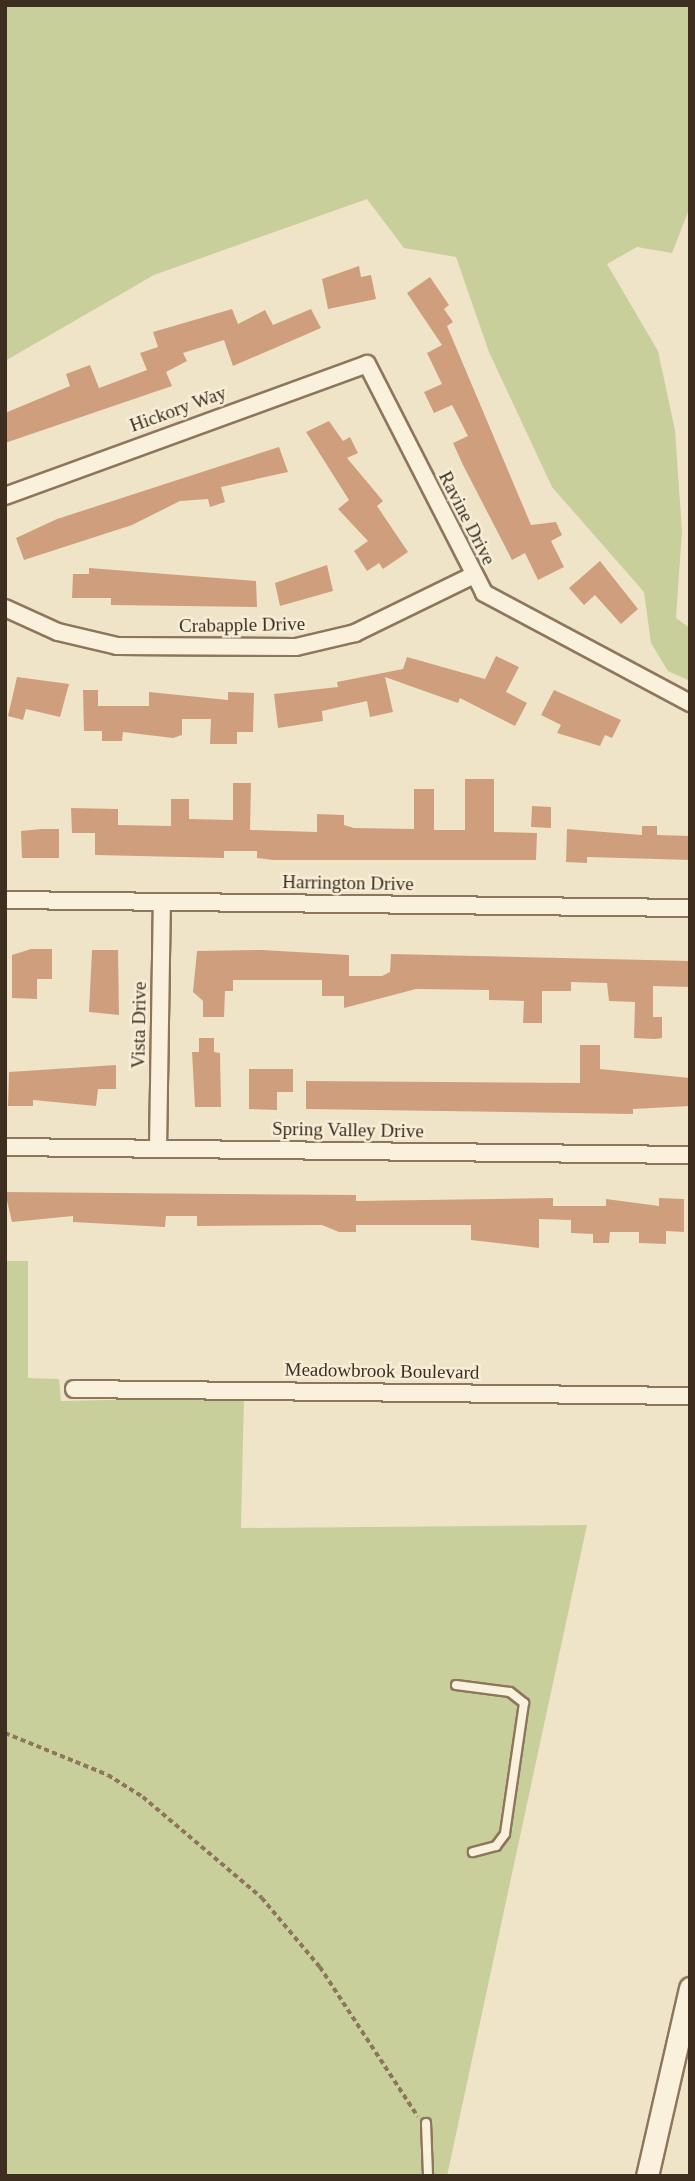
<!DOCTYPE html>
<style>
body{margin:0}
#map{position:relative;width:695px;height:2181px;overflow:hidden;background:#f0e4c8;font-family:Georgia,serif}
div>[style]{position:absolute}
.green>*{inset:0;background:#c9cf9b}
.building>*{inset:0;background:#cf9f7d}
.path>*{height:3.5px;margin-top:-1.75px;transform-origin:0;background:repeating-linear-gradient(90deg,#8d765c 0 5px,transparent 0 8.5px)}
.roads{filter:drop-shadow(2px 0 #8d765c) drop-shadow(-2px 0 #8d765c) drop-shadow(0 2px #8d765c) drop-shadow(0 -2px #8d765c)}
.service>*{height:8px;margin:-4px;padding:0 4px;transform-origin:4px;border-radius:4px;background:#faf1dc}
.minor>*{height:16px;margin:-8px;padding:0 8px;transform-origin:8px;border-radius:8px;background:#faf1dc}
.secondary>*{height:21px;margin:-10.5px;padding:0 10.5px;transform-origin:10.5px;border-radius:10.5px;background:#faf1dc}
span{translate:-50% -50%;white-space:nowrap;text-align:center;line-height:1.15;-webkit-text-stroke:5px #f7eed8;paint-order:stroke}
.street-label{font-size:19px;color:#3d2e20}
.frame{position:absolute;inset:0;border:7px solid #3d2e20;pointer-events:none}
</style>
<div id="map">
<div class="green">
<i style="clip-path:polygon(5px 5px,690px 5px,690px 207px,672px 253px,637px 247px,607px 264px,658px 351px,675px 430px,682px 531px,676px 618px,690px 628px,690px 681px,668px 671px,651px 643px,644px 592px,552px 487px,489px 352px,456px 257px,404px 248px,367px 199px,154px 275px,5px 361px)"></i>
<i style="clip-path:polygon(5px 1261px,28px 1261px,28px 1378px,59px 1379px,61px 1401px,244px 1397px,241px 1528px,587px 1525px,447px 2176px,5px 2176px)"></i>
</div>
<div class="building">
<i style="clip-path:polygon(359px 266px,361px 277px,371px 275px,376px 299px,328px 309px,322px 279px)"></i>
<i style="clip-path:polygon(430px 277px,449px 305px,444px 309px,453px 322px,447px 326px,531px 525px,556px 522px,562px 535px,551px 541px,564px 567px,538px 580px,525px 553px,512px 560px,463px 465px,453px 443px,468px 436px,452px 405px,434px 413px,424px 392px,442px 384px,427px 353px,442px 345px,407px 293px)"></i>
<i style="clip-path:polygon(232px 309px,238px 324px,265px 310px,273px 325px,311px 309px,321px 328px,233px 366px,224px 340px,183px 353px,187px 361px,166px 372px,172px 386px,5px 443px,5px 413px,70px 386px,66px 374px,90px 365px,99px 388px,147px 370px,140px 353px,158px 347px,153px 332px)"></i>
<i style="clip-path:polygon(329px 421px,343px 441px,350px 437px,358px 453px,347px 458px,383px 501px,377px 506px,408px 552px,383px 569px,379px 563px,367px 571px,354px 551px,368px 541px,338px 509px,349px 500px,306px 432px)"></i>
<i style="clip-path:polygon(279px 447px,288px 472px,221px 487px,225px 502px,210px 507px,208px 499px,180px 501px,132px 525px,24px 560px,16px 538px,57px 519px)"></i>
<i style="clip-path:polygon(600px 561px,638px 609px,621px 624px,595px 595px,584px 605px,569px 588px)"></i>
<i style="clip-path:polygon(327px 565px,333px 591px,280px 606px,275px 583px)"></i>
<i style="clip-path:polygon(89px 568px,256px 581px,257px 607px,111px 605px,111px 598px,72px 598px,73px 574px,89px 574px)"></i>
<i style="clip-path:polygon(496px 656px,519px 667px,506px 692px,527px 703px,515px 726px,460px 698px,458px 703px,385px 677px,393px 712px,370px 717px,367px 701px,322px 711px,323px 721px,278px 728px,274px 694px,338px 687px,337px 682px,403px 669px,407px 657px,485px 679px)"></i>
<i style="clip-path:polygon(17px 677px,69px 684px,60px 717px,26px 709px,23px 720px,8px 716px)"></i>
<i style="clip-path:polygon(83px 690px,98px 690px,98px 706px,149px 706px,149px 692px,228px 700px,228px 692px,254px 693px,253px 732px,237px 732px,237px 744px,210px 744px,211px 719px,182px 719px,182px 735px,173px 738px,123px 732px,122px 741px,102px 741px,102px 731px,84px 731px)"></i>
<i style="clip-path:polygon(554px 690px,621px 720px,612px 738px,605px 735px,600px 746px,557px 733px,561px 725px,541px 715px)"></i>
<i style="clip-path:polygon(465px 779px,494px 779px,494px 832px,537px 833px,536px 860px,273px 860px,257px 858px,257px 851px,224px 851px,224px 858px,95px 855px,95px 833px,72px 833px,71px 808px,118px 809px,118px 825px,171px 826px,171px 799px,189px 799px,189px 819px,233px 820px,233px 783px,251px 783px,250px 830px,317px 832px,317px 814px,344px 815px,344px 825px,354px 828px,414px 829px,414px 789px,434px 789px,434px 830px,465px 830px)"></i>
<i style="clip-path:polygon(532px 806px,551px 807px,551px 828px,531px 827px)"></i>
<i style="clip-path:polygon(642px 826px,657px 826px,657px 835px,690px 836px,690px 860px,587px 857px,587px 863px,566px 862px,567px 829px,642px 835px)"></i>
<i style="clip-path:polygon(41px 829px,59px 829px,59px 858px,22px 858px,21px 831px)"></i>
<i style="clip-path:polygon(31px 949px,52px 949px,52px 979px,37px 979px,37px 999px,12px 998px,12px 955px)"></i>
<i style="clip-path:polygon(92px 950px,118px 950px,119px 1015px,89px 1012px)"></i>
<i style="clip-path:polygon(262px 950px,349px 955px,349px 976px,382px 976px,390px 972px,391px 954px,690px 961px,690px 987px,653px 986px,653px 1017px,662px 1017px,662px 1038px,655px 1039px,634px 1038px,635px 1002px,609px 1001px,607px 983px,571px 982px,571px 991px,542px 991px,542px 1023px,523px 1023px,524px 1001px,489px 1000px,489px 990px,416px 989px,344px 1008px,344px 996px,322px 996px,322px 980px,233px 980px,233px 991px,225px 991px,224px 1017px,203px 1017px,203px 1001px,193px 992px,197px 951px)"></i>
<i style="clip-path:polygon(199px 1038px,214px 1038px,214px 1052px,220px 1053px,221px 1107px,195px 1107px,192px 1052px,199px 1052px)"></i>
<i style="clip-path:polygon(580px 1045px,600px 1045px,600px 1069px,690px 1078px,690px 1106px,633px 1109px,633px 1114px,306px 1109px,306px 1081px,580px 1083px)"></i>
<i style="clip-path:polygon(116px 1065px,116px 1089px,98px 1089px,96px 1106px,33px 1100px,33px 1106px,8px 1106px,9px 1072px)"></i>
<i style="clip-path:polygon(249px 1069px,293px 1069px,293px 1092px,277px 1092px,277px 1110px,249px 1109px)"></i>
<i style="clip-path:polygon(5px 1192px,356px 1195px,356px 1201px,553px 1198px,553px 1206px,606px 1206px,606px 1199px,659px 1206px,659px 1198px,684px 1199px,684px 1232px,666px 1231px,666px 1244px,639px 1243px,639px 1232px,610px 1232px,609px 1243px,593px 1243px,593px 1234px,571px 1233px,571px 1220px,539px 1219px,539px 1248px,471px 1240px,471px 1225px,356px 1225px,356px 1232px,339px 1232px,322px 1225px,197px 1226px,197px 1216px,166px 1216px,165px 1227px,73px 1222px,73px 1216px,12px 1222px)"></i>
</div>
<div class="path">
<i style="left:5px;top:1733px;width:111px;rotate:22.2deg"></i>
<i style="left:108px;top:1775px;width:41px;rotate:32.2deg"></i>
<i style="left:143px;top:1797px;width:156px;rotate:40.3deg"></i>
<i style="left:262px;top:1898px;width:90px;rotate:50deg"></i>
<i style="left:320px;top:1967px;width:179px;rotate:56.8deg"></i>
</div>
<div class="roads">
<div class="service">
<i style="left:456px;top:1685px;width:54px;rotate:7.4deg"></i>
<i style="left:510px;top:1692px;width:18px;rotate:38deg"></i>
<i style="left:524px;top:1703px;width:132px;rotate:98.3deg"></i>
<i style="left:505px;top:1834px;width:15px;rotate:127deg"></i>
<i style="left:496px;top:1846px;width:24px;rotate:165deg"></i>
<i style="left:426px;top:2123px;width:53px;rotate:87.8deg"></i>
</div>
<div class="minor">
<i style="left:5px;top:496px;width:385px;rotate:-20deg"></i>
<i style="left:367px;top:364px;width:257px;rotate:62.9deg"></i>
<i style="left:484px;top:593px;width:234px;rotate:28.1deg"></i>
<i style="left:5px;top:608px;width:58px;rotate:24.4deg"></i>
<i style="left:58px;top:632px;width:61px;rotate:13.3deg"></i>
<i style="left:117px;top:646px;width:179px;rotate:0.3deg"></i>
<i style="left:296px;top:647px;width:61px;rotate:-13.3deg"></i>
<i style="left:355px;top:633px;width:130px;rotate:-26deg"></i>
<i style="left:5px;top:900px;width:685px;rotate:0.67deg"></i>
<i style="left:5px;top:1147px;width:685px;rotate:0.67deg"></i>
<i style="left:158px;top:1149px;width:247px;rotate:-89.1deg"></i>
<i style="left:74px;top:1389px;width:616px;rotate:0.65deg"></i>
</div>
<div class="secondary">
<i style="left:647px;top:2176px;width:193px;rotate:-77.1deg"></i>
</div>
</div>
<div class="street-label">
<span style="left:178px;top:409px;rotate:-20deg">Hickory Way</span>
<span style="left:467px;top:518px;rotate:63deg">Ravine Drive</span>
<span style="left:242px;top:625px;rotate:-1deg">Crabapple Drive</span>
<span style="left:348px;top:883px;rotate:1deg">Harrington Drive</span>
<span style="left:139px;top:1025px;rotate:-89deg">Vista Drive</span>
<span style="left:348px;top:1130px;rotate:1deg">Spring Valley Drive</span>
<span style="left:382px;top:1371px;rotate:1deg">Meadowbrook Boulevard</span>
</div>
<div class="frame"></div>
</div>
